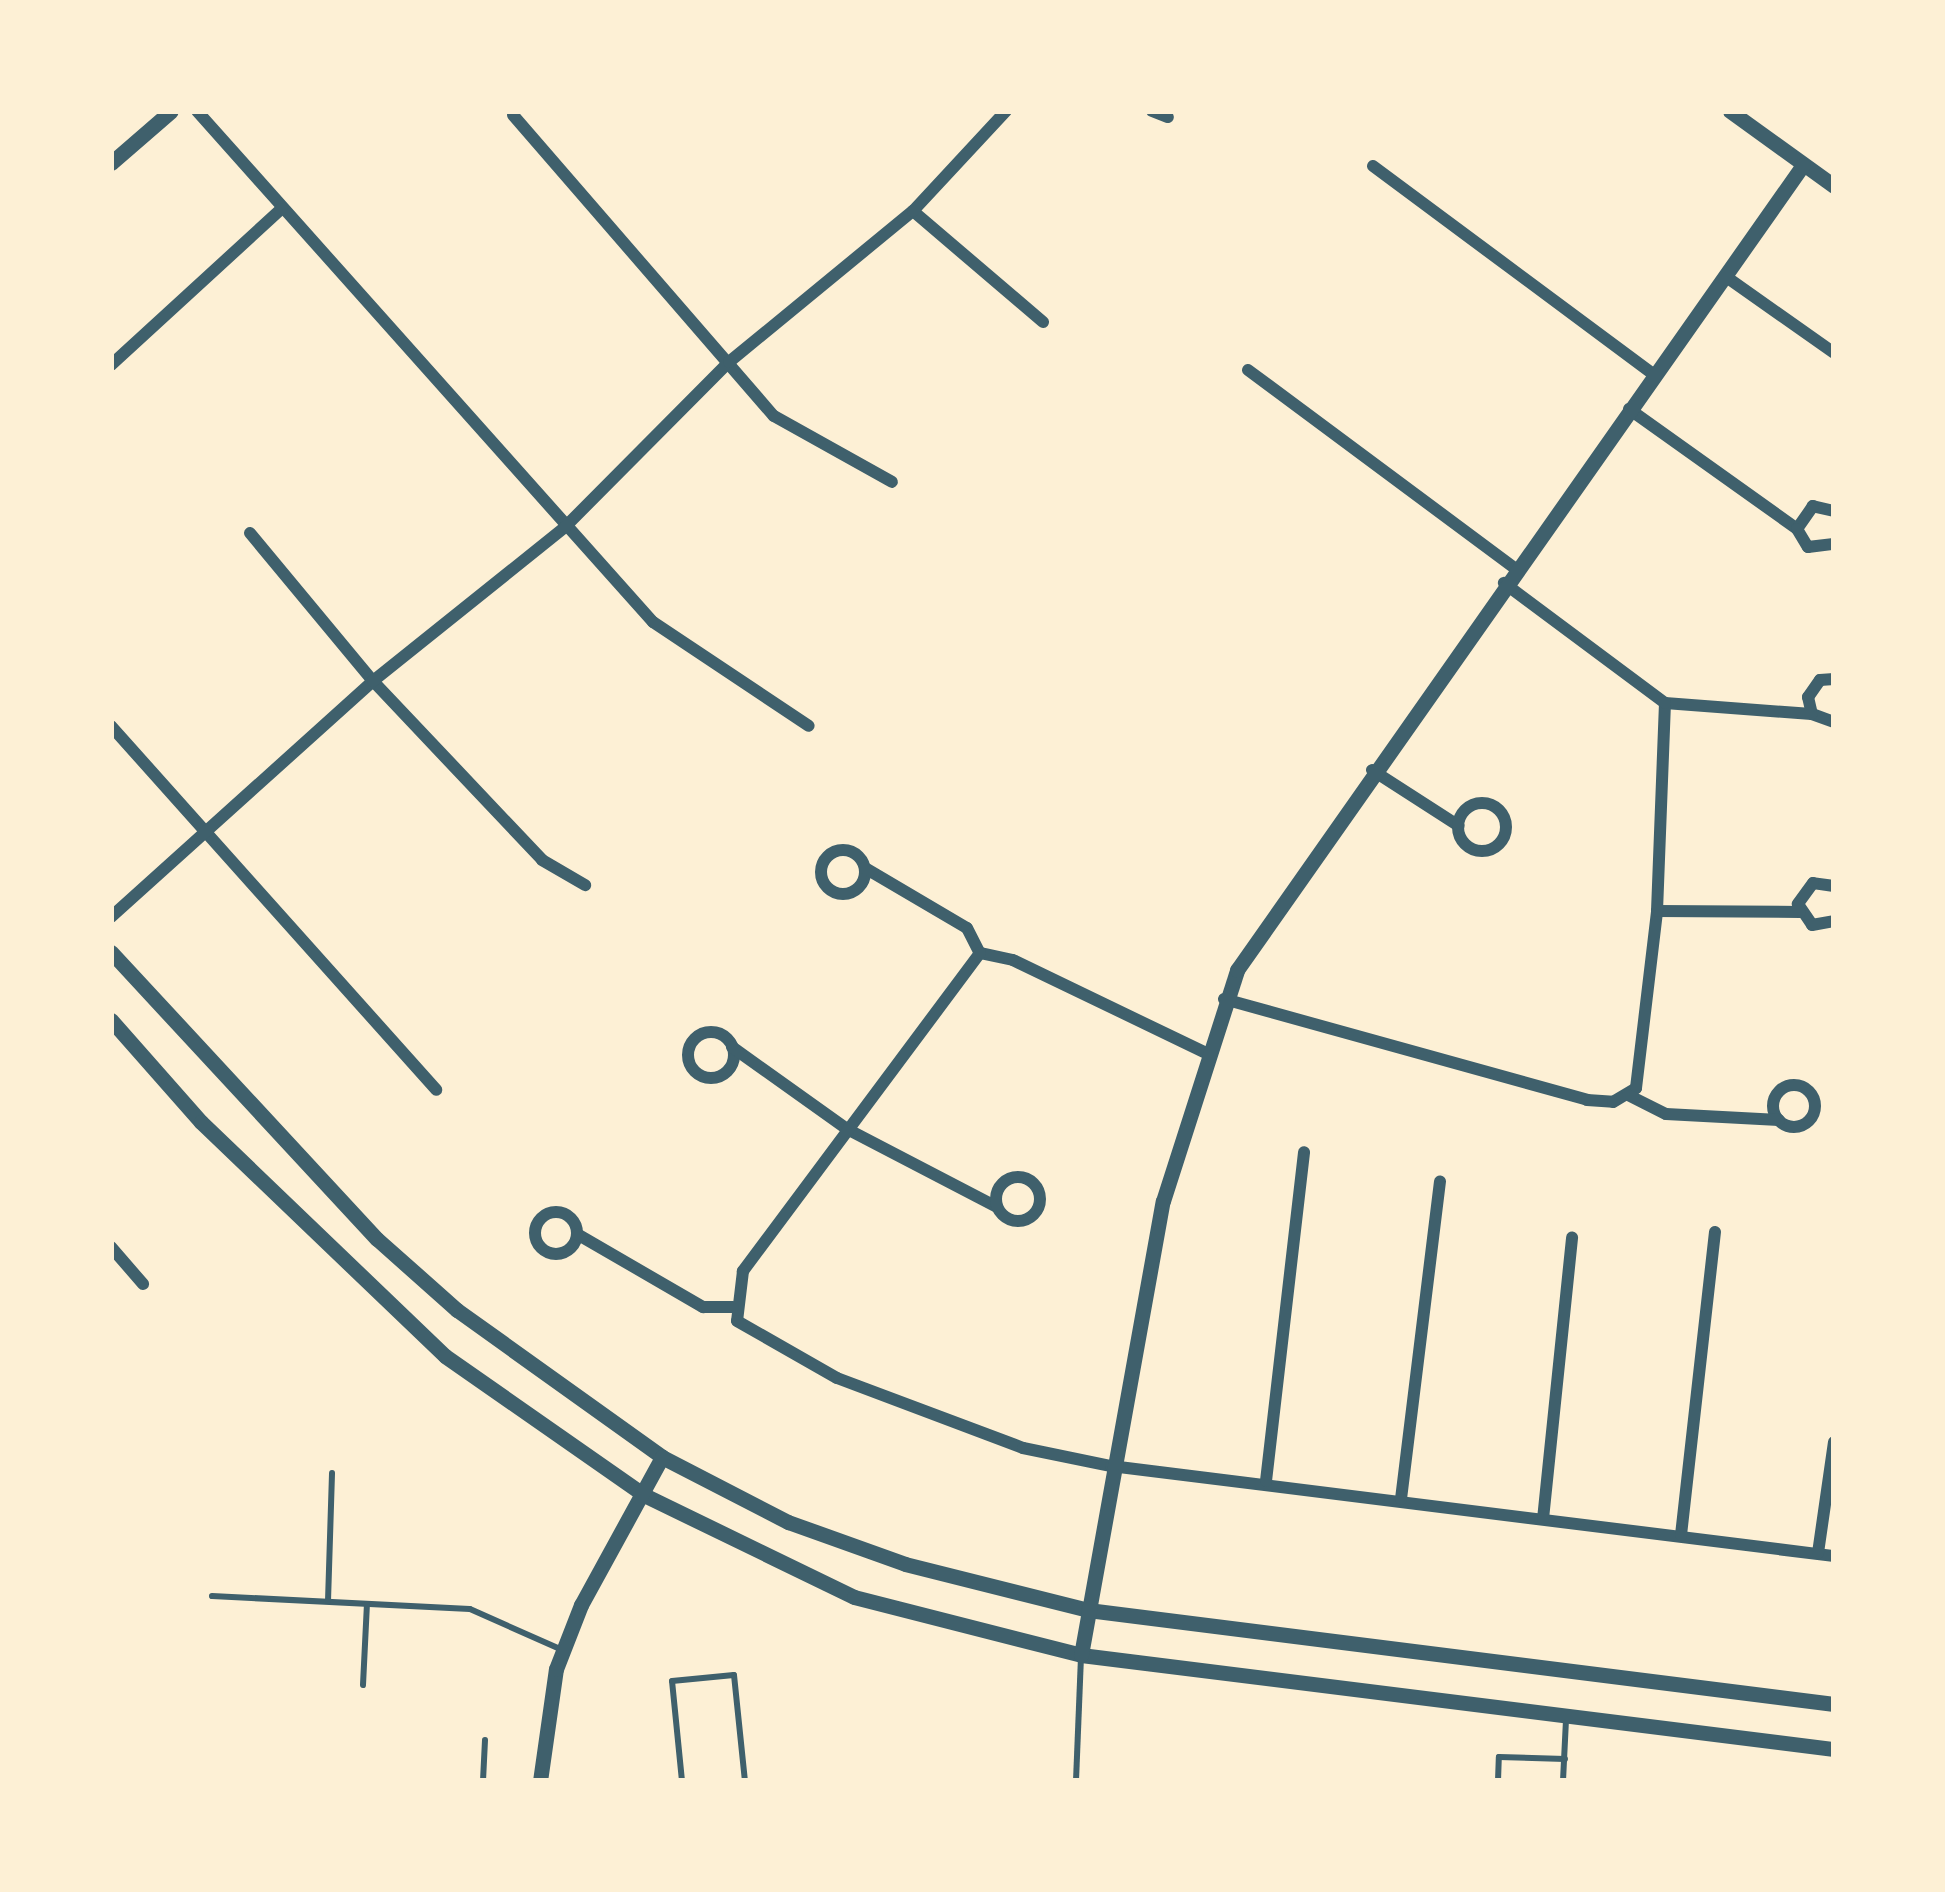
<!DOCTYPE html>
<style>
body{margin:0}
#map{position:relative;width:1945px;height:1892px;overflow:hidden;background:#fdf0d5;font-family:Karla,sans-serif}
div>[style]{position:absolute}
.service>*{height:6px;margin:-3px;padding:0 3px;transform-origin:3px;border-radius:3px;background:#3f606c}
.minor>*{height:12px;margin:-6px;padding:0 6px;transform-origin:6px;border-radius:6px;background:#3f606c}
.minor>.ring{margin:-6px;padding:0;box-sizing:content-box;background:none;border:12px solid #3f606c;border-radius:50%}
.tertiary>*{height:15px;margin:-7.5px;padding:0 7.5px;transform-origin:7.5px;border-radius:7.5px;background:#3f606c}
span{translate:-50% -50%;white-space:nowrap;text-align:center;line-height:1.15;-webkit-text-stroke:9px #fdf0d5;paint-order:stroke}
.frame{position:absolute;inset:0;border:114px solid #fdf0d5;pointer-events:none}
</style>
<div id="map">
<div class="service">
<i style="left:212px;top:1596px;width:258px;rotate:2.9deg"></i>
<i style="left:470px;top:1609px;width:98px;rotate:24deg"></i>
<i style="left:328px;top:1601px;width:128px;rotate:-88.2deg"></i>
<i style="left:363px;top:1685px;width:81px;rotate:-87.2deg"></i>
<i style="left:483px;top:1781px;width:41px;rotate:-87.2deg"></i>
<i style="left:682px;top:1781px;width:100px;rotate:-95.7deg"></i>
<i style="left:672px;top:1681px;width:62px;rotate:-5.5deg"></i>
<i style="left:734px;top:1675px;width:107px;rotate:84.1deg"></i>
<i style="left:1076px;top:1781px;width:122px;rotate:-87.7deg"></i>
<i style="left:1498px;top:1781px;width:24px;rotate:-88deg"></i>
<i style="left:1499px;top:1757px;width:66px;rotate:1.7deg"></i>
<i style="left:1563px;top:1781px;width:62px;rotate:-87.2deg"></i>
</div>
<div class="minor">
<i style="left:197px;top:111px;width:685px;rotate:48.26deg"></i>
<i style="left:653px;top:622px;width:187px;rotate:33.7deg"></i>
<i style="left:1152px;top:111px;width:17px;rotate:21deg"></i>
<i style="left:513px;top:115px;width:398px;rotate:49.1deg"></i>
<i style="left:774px;top:416px;width:135px;rotate:29.2deg"></i>
<i style="left:1373px;top:166px;width:349px;rotate:36.6deg"></i>
<i style="left:913px;top:211px;width:171px;rotate:40.5deg"></i>
<i style="left:1725px;top:276px;width:133px;rotate:35.2deg"></i>
<i style="left:111px;top:365px;width:231px;rotate:-42.5deg"></i>
<i style="left:1248px;top:370px;width:332px;rotate:36.6deg"></i>
<i style="left:1629px;top:409px;width:206px;rotate:35.5deg"></i>
<i style="left:1834px;top:511px;width:22px;rotate:-167deg"></i>
<i style="left:1813px;top:506px;width:28px;rotate:125deg"></i>
<i style="left:1797px;top:529px;width:21px;rotate:59deg"></i>
<i style="left:1808px;top:547px;width:26px;rotate:-7deg"></i>
<i style="left:250px;top:533px;width:192px;rotate:50.3deg"></i>
<i style="left:373px;top:681px;width:246px;rotate:46.6deg"></i>
<i style="left:542px;top:860px;width:50px;rotate:30.2deg"></i>
<i style="left:1834px;top:679px;width:14px;rotate:176deg"></i>
<i style="left:1820px;top:680px;width:21px;rotate:125deg"></i>
<i style="left:1808px;top:697px;width:17px;rotate:77deg"></i>
<i style="left:1812px;top:714px;width:23px;rotate:20deg"></i>
<i style="left:1665px;top:703px;width:147px;rotate:4.3deg"></i>
<i style="left:111px;top:726px;width:488px;rotate:48.2deg"></i>
<i style="left:1372px;top:770px;width:103px;rotate:32.8deg"></i>
<i class="ring" style="left:1458px;top:803px;width:36px;height:36px"></i>
<i class="ring" style="left:821px;top:850px;width:32px;height:32px"></i>
<i style="left:865px;top:868px;width:118px;rotate:30.5deg"></i>
<i style="left:967px;top:928px;width:28px;rotate:63deg"></i>
<i style="left:1834px;top:886px;width:21px;rotate:-172deg"></i>
<i style="left:1813px;top:883px;width:26px;rotate:126deg"></i>
<i style="left:1798px;top:904px;width:25px;rotate:56deg"></i>
<i style="left:1812px;top:925px;width:22px;rotate:-10deg"></i>
<i style="left:1657px;top:911px;width:143px;rotate:0.4deg"></i>
<i style="left:111px;top:917px;width:353px;rotate:-42deg"></i>
<i style="left:373px;top:681px;width:246px;rotate:-38.7deg"></i>
<i style="left:565px;top:527px;width:233px;rotate:-45.2deg"></i>
<i style="left:729px;top:362px;width:238px;rotate:-39.4deg"></i>
<i style="left:913px;top:211px;width:137px;rotate:-47.1deg"></i>
<i style="left:1224px;top:999px;width:377px;rotate:15.5deg"></i>
<i style="left:1587px;top:1100px;width:26px;rotate:4deg"></i>
<i style="left:1613px;top:1102px;width:27px;rotate:-31deg"></i>
<i style="left:1636px;top:1088px;width:178px;rotate:-83.2deg"></i>
<i style="left:1657px;top:911px;width:208px;rotate:-87.8deg"></i>
<i style="left:1665px;top:703px;width:201px;rotate:-143.3deg"></i>
<i class="ring" style="left:688px;top:1032px;width:34px;height:34px"></i>
<i style="left:732px;top:1047px;width:141px;rotate:35.5deg"></i>
<i style="left:847px;top:1129px;width:169px;rotate:27.5deg"></i>
<i style="left:1204px;top:1052px;width:212px;rotate:-154.3deg"></i>
<i style="left:1013px;top:960px;width:34px;rotate:-168deg"></i>
<i style="left:980px;top:953px;width:397px;rotate:126.7deg"></i>
<i style="left:743px;top:1271px;width:50px;rotate:96.8deg"></i>
<i style="left:737px;top:1321px;width:115px;rotate:29.7deg"></i>
<i style="left:837px;top:1378px;width:199px;rotate:20.6deg"></i>
<i style="left:1023px;top:1448px;width:90px;rotate:11.6deg"></i>
<i style="left:1111px;top:1466px;width:729px;rotate:7.1deg"></i>
<i class="ring" style="left:1773px;top:1085px;width:30px;height:30px"></i>
<i style="left:1628px;top:1095px;width:42px;rotate:26.6deg"></i>
<i style="left:1666px;top:1114px;width:113px;rotate:3deg"></i>
<i class="ring" style="left:996px;top:1177px;width:32px;height:32px"></i>
<i class="ring" style="left:535px;top:1212px;width:30px;height:30px"></i>
<i style="left:577px;top:1234px;width:146px;rotate:30.1deg"></i>
<i style="left:703px;top:1307px;width:30px"></i>
<i style="left:111px;top:1247px;width:49px;rotate:49.1deg"></i>
<i style="left:1266px;top:1481px;width:331px;rotate:-83.4deg"></i>
<i style="left:1401px;top:1499px;width:320px;rotate:-83deg"></i>
<i style="left:1543px;top:1519px;width:283px;rotate:-84.1deg"></i>
<i style="left:1681px;top:1535px;width:305px;rotate:-83.6deg"></i>
<i style="left:1818px;top:1553px;width:112px;rotate:-81.8deg"></i>
</div>
<div class="tertiary">
<i style="left:1730px;top:111px;width:128px;rotate:35.8deg"></i>
<i style="left:111px;top:163px;width:79px;rotate:-40.9deg"></i>
<i style="left:111px;top:952px;width:391px;rotate:47.2deg"></i>
<i style="left:377px;top:1239px;width:107px;rotate:41.6deg"></i>
<i style="left:457px;top:1310px;width:252px;rotate:35.6deg"></i>
<i style="left:662px;top:1457px;width:142px;rotate:27.3deg"></i>
<i style="left:788px;top:1522px;width:124px;rotate:19.7deg"></i>
<i style="left:905px;top:1564px;width:189px;rotate:14.1deg"></i>
<i style="left:1088px;top:1610px;width:752px;rotate:7.18deg"></i>
<i style="left:111px;top:1020px;width:136px;rotate:48.6deg"></i>
<i style="left:201px;top:1122px;width:338px;rotate:43.8deg"></i>
<i style="left:445px;top:1356px;width:243px;rotate:34.9deg"></i>
<i style="left:644px;top:1495px;width:233px;rotate:25.9deg"></i>
<i style="left:854px;top:1597px;width:234px;rotate:14.3deg"></i>
<i style="left:1081px;top:1655px;width:759px;rotate:7.12deg"></i>
<i style="left:1081px;top:1655px;width:461px;rotate:-79.8deg"></i>
<i style="left:1163px;top:1201px;width:243px;rotate:-72.2deg"></i>
<i style="left:1237px;top:970px;width:984px;rotate:-54.89deg"></i>
<i style="left:540px;top:1781px;width:113px;rotate:-81.9deg"></i>
<i style="left:556px;top:1669px;width:69px;rotate:-68.7deg"></i>
<i style="left:581px;top:1605px;width:169px;rotate:-61.3deg"></i>
</div>
<div class="frame"></div>
</div>
